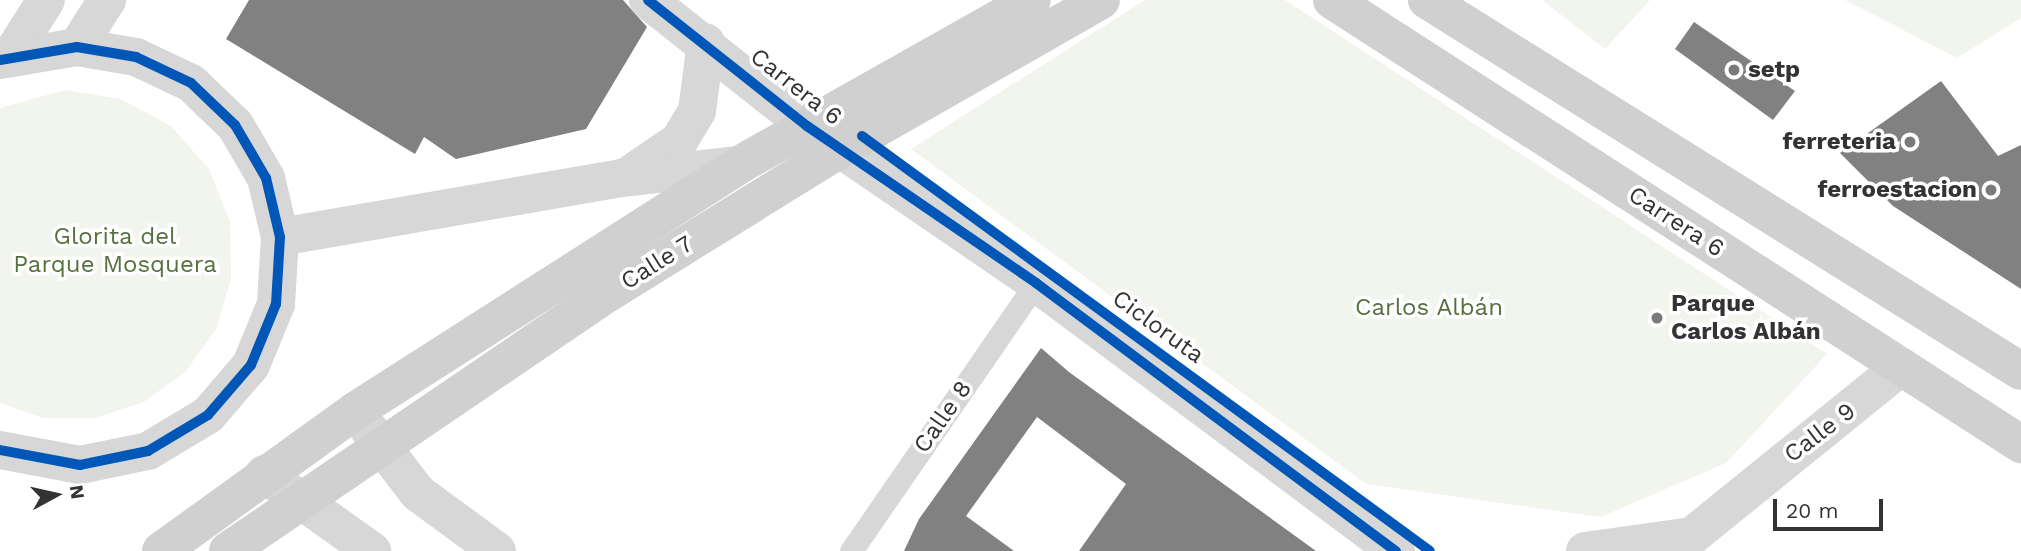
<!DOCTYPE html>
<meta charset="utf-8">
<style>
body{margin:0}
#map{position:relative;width:2021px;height:551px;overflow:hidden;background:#fff;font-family:"Work Sans",sans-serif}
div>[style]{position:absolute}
.green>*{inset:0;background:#f1f5ed}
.building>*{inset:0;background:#818181}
.lane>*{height:23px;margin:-11.5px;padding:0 11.5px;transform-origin:11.5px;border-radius:11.5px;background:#d7d7d7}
.street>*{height:38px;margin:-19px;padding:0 19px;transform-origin:19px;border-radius:19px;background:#d7d7d7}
.secondary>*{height:38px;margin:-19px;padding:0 19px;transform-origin:19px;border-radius:19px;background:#d0d0d0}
.cycleway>*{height:10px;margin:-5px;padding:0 5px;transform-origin:5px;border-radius:5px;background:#0057b8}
.dots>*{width:19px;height:19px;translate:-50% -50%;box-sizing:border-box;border:4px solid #fff;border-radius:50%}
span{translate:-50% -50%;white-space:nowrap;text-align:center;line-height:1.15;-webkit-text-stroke:7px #fff;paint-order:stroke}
.poi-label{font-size:24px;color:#333;font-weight:700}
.left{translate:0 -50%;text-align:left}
.right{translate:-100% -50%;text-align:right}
.street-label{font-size:24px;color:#333}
.park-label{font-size:24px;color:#56703f}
.north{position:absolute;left:21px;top:460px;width:70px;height:70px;-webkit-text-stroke:5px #fff;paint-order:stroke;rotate:82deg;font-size:19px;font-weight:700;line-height:28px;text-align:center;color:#333}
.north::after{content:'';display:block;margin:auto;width:24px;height:32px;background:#333;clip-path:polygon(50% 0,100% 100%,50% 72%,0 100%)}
.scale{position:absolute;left:1773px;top:499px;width:110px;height:32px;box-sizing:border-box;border:4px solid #333;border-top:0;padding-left:9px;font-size:21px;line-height:24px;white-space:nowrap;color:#333;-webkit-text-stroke:5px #fff;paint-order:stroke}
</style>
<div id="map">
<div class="green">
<i style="clip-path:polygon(1145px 0,1285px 0,1827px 354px,1726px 463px,1601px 517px,1366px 484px,911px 149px)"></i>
<i style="clip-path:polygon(1542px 0,1650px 0,1605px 49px)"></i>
<i style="clip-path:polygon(1845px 0,2021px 0,2021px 18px,1957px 58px)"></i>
<i style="clip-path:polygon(65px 90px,121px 99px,171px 126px,209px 169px,230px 222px,231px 279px,216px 329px,186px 371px,144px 402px,95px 418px,43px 418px,0 403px,0 108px)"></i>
</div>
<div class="building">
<i style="clip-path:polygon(249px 0,623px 0,647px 27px,586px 129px,456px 159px,424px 137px,415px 154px,226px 39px)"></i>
<i style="clip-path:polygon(1694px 22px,1795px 91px,1773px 120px,1675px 49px)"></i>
<i style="clip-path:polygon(1941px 81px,1998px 156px,2021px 145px,2021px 289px,1893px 206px,1840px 153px)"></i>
<i style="clip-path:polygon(1041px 348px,1069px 372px,1316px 551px,1079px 551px,1126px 484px,1037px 417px,966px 516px,1014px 551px,904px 551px,919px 519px)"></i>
</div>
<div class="lane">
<i style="left:851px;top:551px;width:326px;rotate:-55.4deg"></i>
</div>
<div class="street">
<i style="left:648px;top:0;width:203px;rotate:38.4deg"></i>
<i style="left:807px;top:126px;width:278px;rotate:34.4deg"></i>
<i style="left:1036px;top:283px;width:449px;rotate:36.7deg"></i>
<i style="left:77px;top:47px;width:56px;rotate:-57.4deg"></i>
<i style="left:10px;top:57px;width:67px;rotate:-57.7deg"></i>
<i style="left:0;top:60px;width:78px;rotate:-9.6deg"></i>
<i style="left:77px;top:47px;width:60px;rotate:9.6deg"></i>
<i style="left:136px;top:57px;width:61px;rotate:25.3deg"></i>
<i style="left:191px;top:83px;width:61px;rotate:43.7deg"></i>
<i style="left:235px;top:125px;width:61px;rotate:59.7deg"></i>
<i style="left:266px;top:178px;width:61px;rotate:76.7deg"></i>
<i style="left:280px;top:237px;width:67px;rotate:93.4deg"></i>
<i style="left:276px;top:304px;width:66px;rotate:112.3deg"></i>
<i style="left:251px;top:365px;width:66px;rotate:130.7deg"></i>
<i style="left:208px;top:415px;width:70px;rotate:149deg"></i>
<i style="left:148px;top:451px;width:69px;rotate:168.4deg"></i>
<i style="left:80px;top:465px;width:81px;rotate:-169.4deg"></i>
<i style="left:632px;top:173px;width:57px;rotate:-34.2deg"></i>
<i style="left:679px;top:141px;width:35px;rotate:-59deg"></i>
<i style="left:697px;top:111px;width:69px;rotate:-82.5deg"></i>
<i style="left:280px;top:237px;width:346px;rotate:-9.8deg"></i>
<i style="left:621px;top:178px;width:119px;rotate:-6.3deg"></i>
<i style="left:355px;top:411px;width:103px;rotate:52.5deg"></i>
<i style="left:418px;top:493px;width:98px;rotate:36.3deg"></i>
<i style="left:264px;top:474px;width:133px;rotate:35.5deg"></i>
<i style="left:1585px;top:551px;width:108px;rotate:-8deg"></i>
<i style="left:1692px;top:536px;width:269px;rotate:-39deg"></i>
</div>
<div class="secondary">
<i style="left:1332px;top:0;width:820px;rotate:32.8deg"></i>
<i style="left:1427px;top:0;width:700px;rotate:31.99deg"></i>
<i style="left:161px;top:551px;width:239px;rotate:-35.8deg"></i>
<i style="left:355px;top:411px;width:456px;rotate:-32.6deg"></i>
<i style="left:739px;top:165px;width:336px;rotate:-29.4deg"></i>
<i style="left:228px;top:551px;width:459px;rotate:-34.2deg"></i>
<i style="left:608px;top:293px;width:275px;rotate:-31.8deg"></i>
<i style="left:842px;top:148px;width:298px;rotate:-29.7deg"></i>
</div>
<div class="cycleway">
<i style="left:648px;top:0;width:203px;rotate:38.4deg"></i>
<i style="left:807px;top:126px;width:278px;rotate:34.4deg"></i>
<i style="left:1036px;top:283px;width:449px;rotate:36.7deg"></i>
<i style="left:0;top:60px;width:78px;rotate:-9.6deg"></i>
<i style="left:77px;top:47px;width:60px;rotate:9.6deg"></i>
<i style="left:136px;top:57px;width:61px;rotate:25.3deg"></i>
<i style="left:191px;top:83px;width:61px;rotate:43.7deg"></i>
<i style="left:235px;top:125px;width:61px;rotate:59.7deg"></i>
<i style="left:266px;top:178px;width:61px;rotate:76.7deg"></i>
<i style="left:280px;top:237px;width:67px;rotate:93.4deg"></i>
<i style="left:276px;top:304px;width:66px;rotate:112.3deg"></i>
<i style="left:251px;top:365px;width:66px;rotate:130.7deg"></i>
<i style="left:208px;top:415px;width:70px;rotate:149deg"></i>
<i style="left:148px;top:451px;width:69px;rotate:168.4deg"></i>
<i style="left:80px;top:465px;width:81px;rotate:-169.4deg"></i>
<i style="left:862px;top:136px;width:703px;rotate:36.15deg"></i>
</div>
<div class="dots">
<i style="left:1734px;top:70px;background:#7a7a7a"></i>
<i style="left:1910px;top:142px;background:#7a7a7a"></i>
<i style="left:1991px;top:190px;background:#7a7a7a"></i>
<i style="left:1657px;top:318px;background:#7a7a7a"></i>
</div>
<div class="poi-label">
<span class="left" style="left:1748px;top:70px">setp</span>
<span class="right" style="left:1896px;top:142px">ferreteria</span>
<span class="right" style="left:1977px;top:190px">ferroestacion</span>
<span class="left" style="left:1671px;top:318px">Parque<br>Carlos Albán</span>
</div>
<div class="street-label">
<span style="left:796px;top:87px;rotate:38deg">Carrera 6</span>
<span style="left:1676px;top:222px;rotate:33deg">Carrera 6</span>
<span style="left:657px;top:263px;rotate:-32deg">Calle 7</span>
<span style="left:1158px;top:327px;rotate:36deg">Cicloruta</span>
<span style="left:943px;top:417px;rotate:-55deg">Calle 8</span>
<span style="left:1820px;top:433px;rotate:-37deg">Calle 9</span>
</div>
<div class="park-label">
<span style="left:115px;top:251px">Glorita del<br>Parque Mosquera</span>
<span style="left:1429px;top:308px">Carlos Albán</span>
</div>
<div class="north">N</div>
<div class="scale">20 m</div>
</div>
